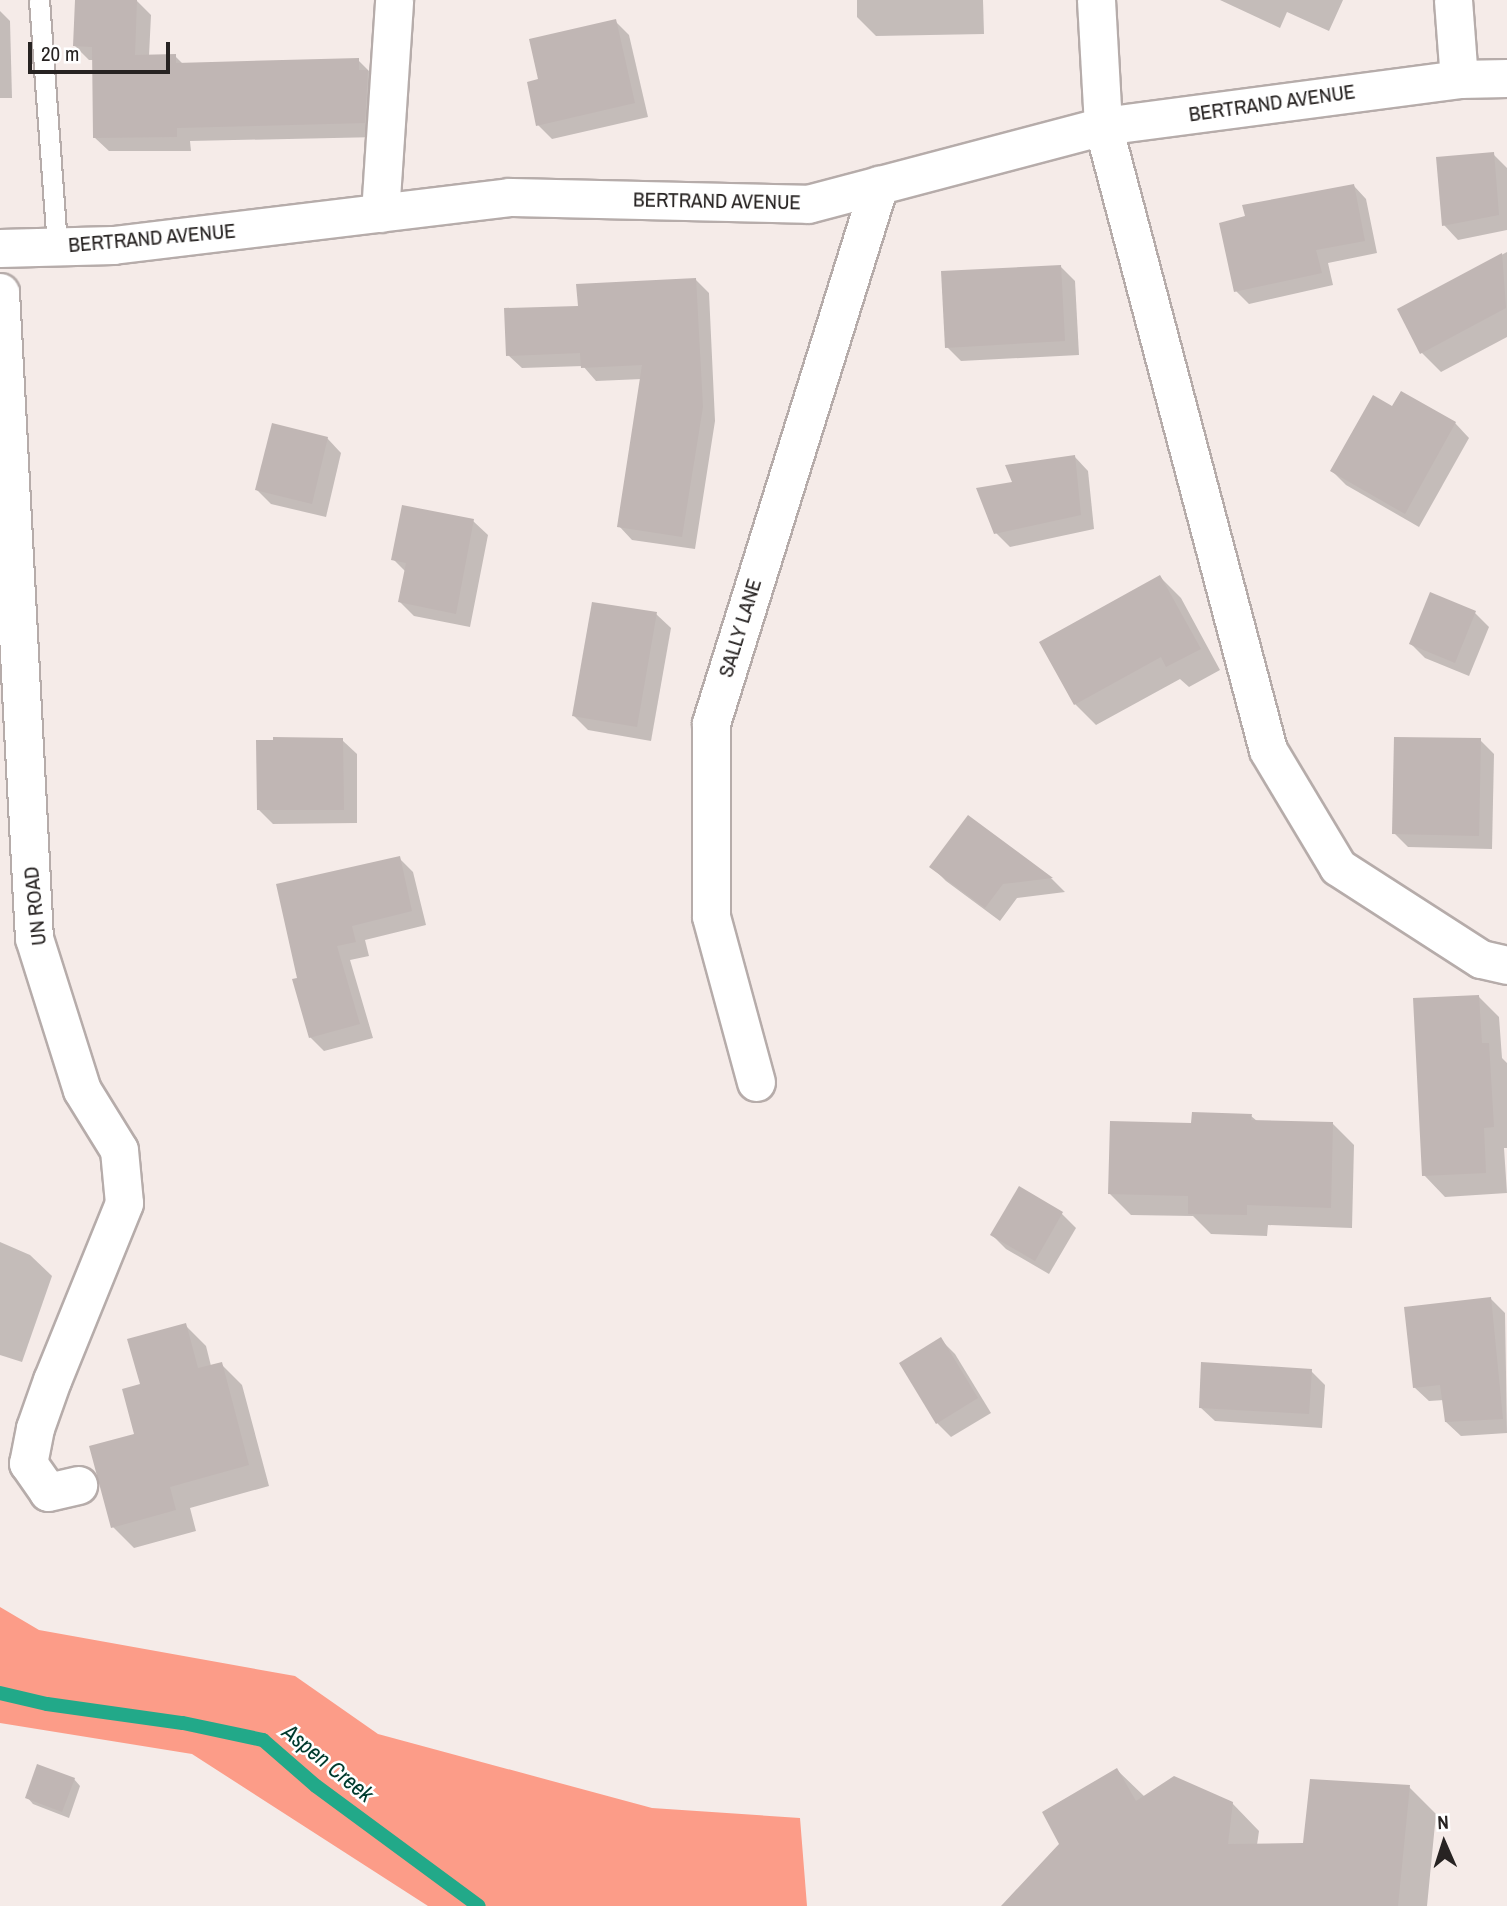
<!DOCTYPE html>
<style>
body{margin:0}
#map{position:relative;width:1507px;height:1906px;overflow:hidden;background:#f5ebe8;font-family:"Archivo Narrow",sans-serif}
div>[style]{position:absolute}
.forest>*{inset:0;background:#fc9c88}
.shadow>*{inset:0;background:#0003}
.stream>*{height:14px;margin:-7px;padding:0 7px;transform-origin:7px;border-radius:7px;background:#22a989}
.building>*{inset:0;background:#c0b6b4}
.roads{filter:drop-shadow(2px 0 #b6acaa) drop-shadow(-2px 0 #b6acaa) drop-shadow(0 2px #b6acaa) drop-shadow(0 -2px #b6acaa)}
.service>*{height:19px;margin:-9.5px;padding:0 9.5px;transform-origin:9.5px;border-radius:9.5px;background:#fff}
.minor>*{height:37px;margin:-18.5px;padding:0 18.5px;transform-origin:18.5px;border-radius:18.5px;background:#fff}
span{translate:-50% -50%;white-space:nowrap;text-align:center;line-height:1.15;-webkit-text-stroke:5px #fff;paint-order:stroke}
.street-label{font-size:21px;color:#272322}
.water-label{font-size:23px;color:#003a2d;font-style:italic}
.north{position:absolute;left:1409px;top:1808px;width:70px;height:70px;-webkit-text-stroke:5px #fff;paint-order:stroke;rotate:357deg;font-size:19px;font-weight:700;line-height:28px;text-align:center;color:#272322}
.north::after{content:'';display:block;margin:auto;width:24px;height:32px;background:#272322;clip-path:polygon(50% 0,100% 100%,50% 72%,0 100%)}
.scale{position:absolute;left:28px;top:42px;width:142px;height:32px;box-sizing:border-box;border:4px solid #272322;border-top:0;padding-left:9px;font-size:21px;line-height:24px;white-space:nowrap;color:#272322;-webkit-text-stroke:5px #fff;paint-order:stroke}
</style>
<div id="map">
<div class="forest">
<i style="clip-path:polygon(0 1607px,39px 1630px,295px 1676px,378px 1734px,652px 1808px,800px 1818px,807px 1906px,428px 1906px,192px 1754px,0 1723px)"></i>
</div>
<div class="shadow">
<i style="clip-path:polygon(76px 0,136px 0,151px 15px,149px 56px,175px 56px,184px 65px,358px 60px,372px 74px,379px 137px,190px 141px,191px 151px,109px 151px,94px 137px,94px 60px,89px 60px,75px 46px)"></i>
<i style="clip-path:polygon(857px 0,983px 0,984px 34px,876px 36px,857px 17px)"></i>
<i style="clip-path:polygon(1220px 0,1343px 0,1329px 31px,1287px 12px,1280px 28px)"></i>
<i style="clip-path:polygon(0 11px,10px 21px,12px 98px,0 98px)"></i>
<i style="clip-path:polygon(615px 21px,629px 35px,648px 117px,552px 139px,538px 125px)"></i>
<i style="clip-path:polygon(1493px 154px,1507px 168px,1507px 230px,1458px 240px,1444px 225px)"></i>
<i style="clip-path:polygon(1354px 186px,1366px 199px,1377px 253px,1328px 263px,1333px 285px,1249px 304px,1236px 291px)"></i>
<i style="clip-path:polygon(1507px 252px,1507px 337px,1441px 372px,1421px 352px,1399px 310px)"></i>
<i style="clip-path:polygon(1061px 267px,1075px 281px,1079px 355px,961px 361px,947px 347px)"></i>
<i style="clip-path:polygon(695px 279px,709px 293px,715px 421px,695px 549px,632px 540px,619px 526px,642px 379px,596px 381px,583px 366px,522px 368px,508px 355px,579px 308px)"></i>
<i style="clip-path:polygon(1393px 409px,1455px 423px,1469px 438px,1419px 527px,1346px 485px,1332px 471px)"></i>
<i style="clip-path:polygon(327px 438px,341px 453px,326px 517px,271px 504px,257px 490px)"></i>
<i style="clip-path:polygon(1074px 456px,1088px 471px,1094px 529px,1010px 547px,996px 533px,1014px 484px)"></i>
<i style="clip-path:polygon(473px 521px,488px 535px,470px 627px,414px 616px,400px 602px,406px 572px,393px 559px)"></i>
<i style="clip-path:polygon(1160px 577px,1181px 598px,1220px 670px,1189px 687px,1180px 679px,1096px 725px,1075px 704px)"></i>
<i style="clip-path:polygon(1475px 613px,1489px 627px,1469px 676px,1425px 658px,1411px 644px)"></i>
<i style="clip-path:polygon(656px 614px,671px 628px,651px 741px,588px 730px,574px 716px)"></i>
<i style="clip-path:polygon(342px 740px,357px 754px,357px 823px,273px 824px,259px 810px)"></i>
<i style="clip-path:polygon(1480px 740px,1494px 754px,1492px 849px,1408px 847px,1394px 833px)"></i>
<i style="clip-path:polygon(968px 817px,1052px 879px,1065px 892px,1017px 898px,1000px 921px,946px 881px,932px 867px)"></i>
<i style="clip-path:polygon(399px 858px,413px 872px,426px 925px,365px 940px,369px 956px,350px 960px,373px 1038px,324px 1051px,310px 1037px,299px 979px)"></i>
<i style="clip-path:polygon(1478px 996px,1499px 1017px,1502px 1058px,1507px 1063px,1507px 1148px,1504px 1148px,1507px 1193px,1445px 1197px,1424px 1175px)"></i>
<i style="clip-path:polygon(1251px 1116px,1257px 1121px,1333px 1124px,1354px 1145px,1352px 1228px,1268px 1225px,1267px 1236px,1211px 1234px,1193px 1216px,1131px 1215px,1110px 1194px)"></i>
<i style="clip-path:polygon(1019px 1189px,1062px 1214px,1076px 1228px,1049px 1274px,1006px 1249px,992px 1235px)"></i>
<i style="clip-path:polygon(0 1242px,30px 1255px,52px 1276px,22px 1362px,0 1355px)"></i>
<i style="clip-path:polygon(1490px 1298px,1505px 1313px,1507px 1433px,1461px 1436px,1446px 1422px,1444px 1400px,1429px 1401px,1414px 1387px)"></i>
<i style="clip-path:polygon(185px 1325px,206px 1346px,211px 1366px,221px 1364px,242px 1385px,269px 1486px,190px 1508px,196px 1531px,134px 1548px,113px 1527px,137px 1435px,142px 1385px)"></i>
<i style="clip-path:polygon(941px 1340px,955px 1354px,991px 1413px,951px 1437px,937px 1423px)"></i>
<i style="clip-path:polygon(1311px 1371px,1325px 1385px,1322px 1428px,1215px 1421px,1200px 1407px)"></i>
<i style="clip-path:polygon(1117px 1770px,1145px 1797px,1232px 1803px,1259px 1831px,1257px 1845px,1305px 1845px,1409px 1787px,1436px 1814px,1427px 1906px,1004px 1906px,1061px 1844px)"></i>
<i style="clip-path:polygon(74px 1779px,80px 1786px,69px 1818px,33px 1804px,27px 1797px)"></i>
</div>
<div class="stream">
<i style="left:0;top:1693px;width:48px;rotate:13.2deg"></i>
<i style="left:47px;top:1704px;width:137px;rotate:8deg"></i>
<i style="left:183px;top:1723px;width:82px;rotate:12deg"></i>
<i style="left:263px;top:1740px;width:70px;rotate:41deg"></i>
<i style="left:316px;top:1786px;width:202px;rotate:36.4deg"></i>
</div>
<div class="building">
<i style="clip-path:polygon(75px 0,137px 0,135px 55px,176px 54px,176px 63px,359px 58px,359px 70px,368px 70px,365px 123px,177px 128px,177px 137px,93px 138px,92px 47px,73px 46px)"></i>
<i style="clip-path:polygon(616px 19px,635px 103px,536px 126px,527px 82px,538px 79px,529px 39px)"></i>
<i style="clip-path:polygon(1494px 152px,1499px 215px,1442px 226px,1436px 157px)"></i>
<i style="clip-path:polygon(1354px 184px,1365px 241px,1316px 250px,1322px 273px,1234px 292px,1219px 223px,1245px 216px,1242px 205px)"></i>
<i style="clip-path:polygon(1502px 253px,1506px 308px,1420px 354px,1397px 309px)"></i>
<i style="clip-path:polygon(1061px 265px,1065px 341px,945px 348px,941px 271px)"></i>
<i style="clip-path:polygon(696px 278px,703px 407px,682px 537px,617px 527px,642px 365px,581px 368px,580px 353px,506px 356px,504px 308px,578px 306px,576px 284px)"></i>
<i style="clip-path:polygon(1401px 391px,1456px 422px,1405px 514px,1330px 471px,1373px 395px,1392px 406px)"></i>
<i style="clip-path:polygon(272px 423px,328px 437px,312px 504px,255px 490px)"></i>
<i style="clip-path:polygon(1075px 455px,1081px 515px,994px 534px,976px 488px,1012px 482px,1005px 465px)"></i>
<i style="clip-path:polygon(402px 505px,474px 519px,456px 614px,398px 602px,406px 563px,391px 560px)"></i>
<i style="clip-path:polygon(1160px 575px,1201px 649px,1166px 667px,1161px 657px,1074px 705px,1039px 642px)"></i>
<i style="clip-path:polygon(1430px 592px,1476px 611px,1455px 663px,1409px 644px)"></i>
<i style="clip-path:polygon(592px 602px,657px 612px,637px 727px,572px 716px)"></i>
<i style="clip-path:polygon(273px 737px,343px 738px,344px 810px,257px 810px,256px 740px,273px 740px)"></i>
<i style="clip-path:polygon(1394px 737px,1481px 738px,1479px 836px,1392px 834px)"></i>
<i style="clip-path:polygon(968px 815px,1053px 878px,1003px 884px,985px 908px,929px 867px)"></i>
<i style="clip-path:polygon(400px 856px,412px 911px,352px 926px,356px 942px,337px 946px,360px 1024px,309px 1038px,292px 979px,297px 978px,276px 884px)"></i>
<i style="clip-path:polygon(1479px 995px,1482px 1043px,1489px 1043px,1494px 1127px,1484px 1128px,1486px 1173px,1422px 1176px,1413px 998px)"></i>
<i style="clip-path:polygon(1192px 1112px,1252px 1114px,1251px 1120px,1333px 1122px,1331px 1208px,1247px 1205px,1247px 1215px,1188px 1214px,1188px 1196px,1108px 1194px,1110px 1121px,1191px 1123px)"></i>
<i style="clip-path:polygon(1019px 1186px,1063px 1212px,1035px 1261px,990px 1235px)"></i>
<i style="clip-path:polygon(1491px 1297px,1503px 1419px,1445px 1422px,1440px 1385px,1413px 1388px,1404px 1307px)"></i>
<i style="clip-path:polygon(186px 1323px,198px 1368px,222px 1362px,249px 1465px,170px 1487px,176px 1510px,111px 1528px,89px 1446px,134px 1434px,122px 1389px,140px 1384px,127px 1339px)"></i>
<i style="clip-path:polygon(941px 1337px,978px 1398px,936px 1424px,899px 1363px)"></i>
<i style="clip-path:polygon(1201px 1362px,1312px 1369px,1309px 1414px,1199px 1408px)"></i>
<i style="clip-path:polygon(37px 1764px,75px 1778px,62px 1812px,25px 1798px)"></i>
<i style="clip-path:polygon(1117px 1768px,1136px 1801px,1174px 1776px,1233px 1802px,1228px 1844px,1303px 1843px,1310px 1779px,1410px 1785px,1398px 1906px,1001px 1906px,1059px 1844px,1042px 1812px)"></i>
</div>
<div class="roads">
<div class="service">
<i style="left:39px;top:0;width:247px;rotate:85.8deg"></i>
</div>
<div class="minor">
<i style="left:1096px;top:0;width:126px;rotate:86.8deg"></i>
<i style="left:1103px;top:126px;width:645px;rotate:75.19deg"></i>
<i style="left:1268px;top:750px;width:136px;rotate:59.1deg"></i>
<i style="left:1338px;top:867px;width:170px;rotate:32.8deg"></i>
<i style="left:1481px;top:959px;width:27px;rotate:13deg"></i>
<i style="left:1453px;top:0;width:79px;rotate:85.7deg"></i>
<i style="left:380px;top:213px;width:213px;rotate:-86.2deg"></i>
<i style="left:0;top:248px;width:113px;rotate:-1.5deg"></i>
<i style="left:113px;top:245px;width:399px;rotate:-6.9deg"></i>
<i style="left:509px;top:197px;width:299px;rotate:1.3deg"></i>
<i style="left:808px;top:204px;width:305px;rotate:-14.8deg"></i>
<i style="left:1103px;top:126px;width:359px;rotate:-7.5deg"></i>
<i style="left:1459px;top:79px;width:48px;rotate:-1.2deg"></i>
<i style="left:0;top:292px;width:647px;rotate:86.99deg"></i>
<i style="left:34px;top:938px;width:159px;rotate:72.5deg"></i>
<i style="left:82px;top:1090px;width:70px;rotate:58.3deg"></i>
<i style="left:119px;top:1150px;width:53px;rotate:84.6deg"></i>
<i style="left:124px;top:1203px;width:191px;rotate:112.1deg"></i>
<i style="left:52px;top:1380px;width:51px;rotate:109.5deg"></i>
<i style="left:35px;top:1428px;width:36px;rotate:101deg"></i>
<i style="left:28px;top:1463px;width:35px;rotate:55deg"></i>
<i style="left:48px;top:1492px;width:31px;rotate:-13deg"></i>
<i style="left:756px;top:1082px;width:172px;rotate:-105.2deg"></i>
<i style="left:711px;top:916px;width:193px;rotate:-90deg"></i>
<i style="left:711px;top:723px;width:564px;rotate:-72.66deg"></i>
</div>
</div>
<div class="street-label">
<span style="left:1272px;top:103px;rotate:-8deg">BERTRAND AVENUE</span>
<span style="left:717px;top:201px;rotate:1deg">BERTRAND AVENUE</span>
<span style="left:152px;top:238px;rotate:-5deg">BERTRAND AVENUE</span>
<span style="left:740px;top:628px;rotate:-73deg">SALLY LANE</span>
<span style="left:35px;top:906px;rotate:-96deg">UN ROAD</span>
</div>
<div class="water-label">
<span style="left:328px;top:1763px;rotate:39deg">Aspen Creek</span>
</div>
<div class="north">N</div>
<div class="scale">20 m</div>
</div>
